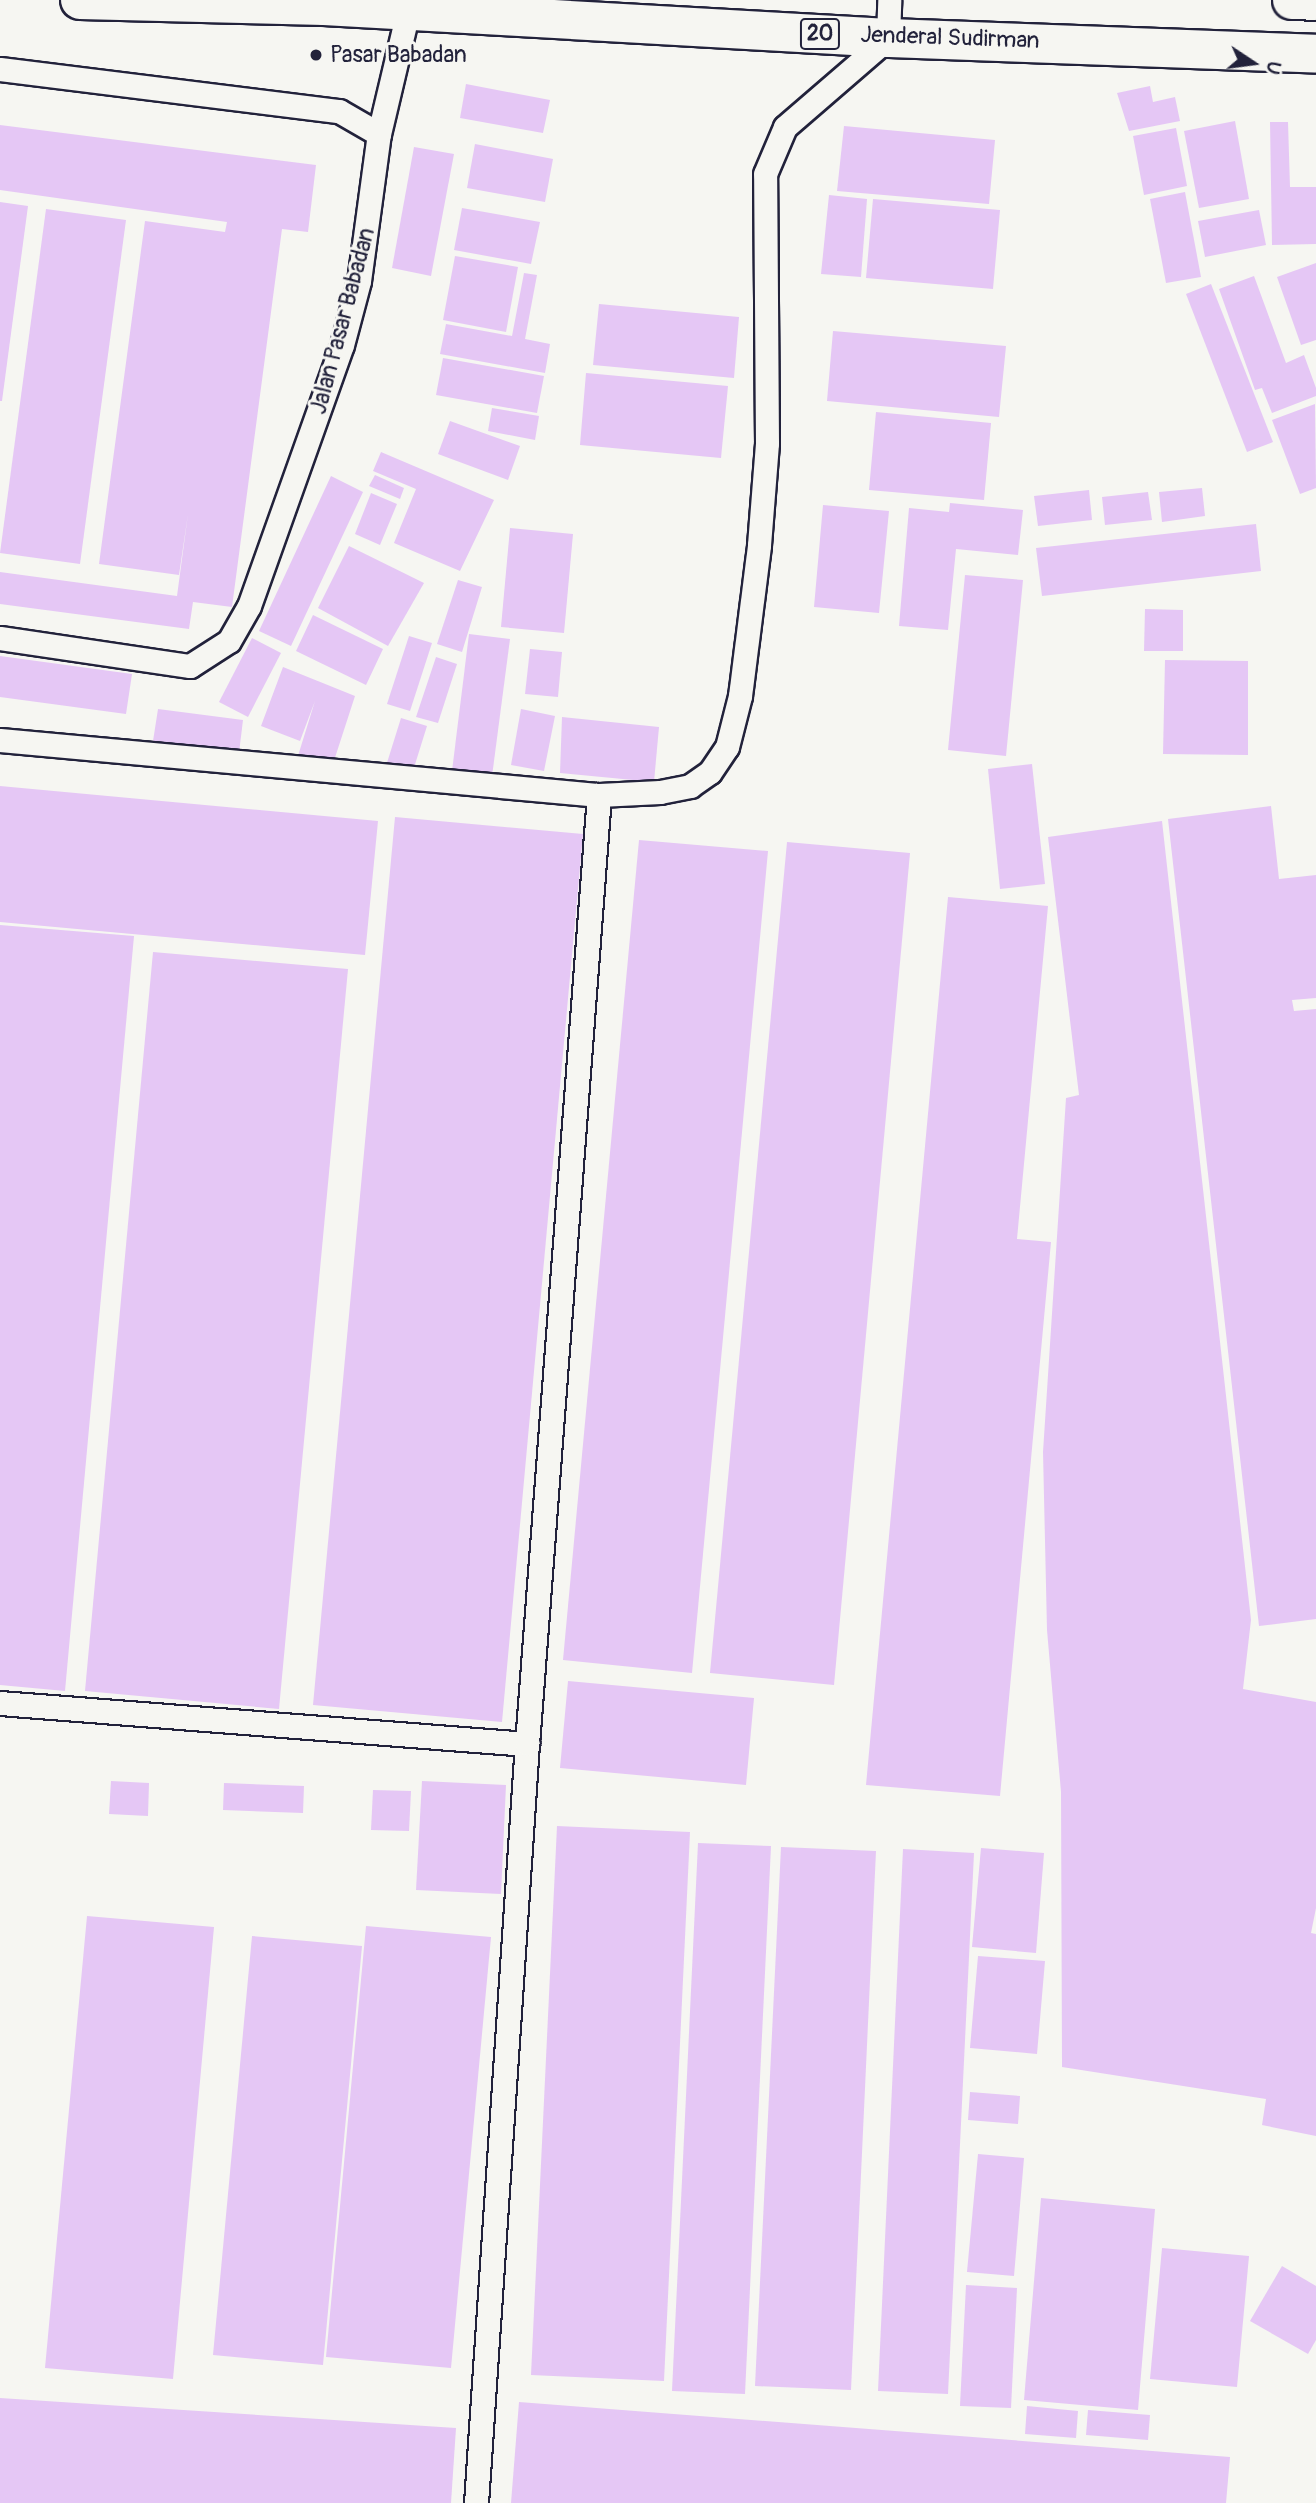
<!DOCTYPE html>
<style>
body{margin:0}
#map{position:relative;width:1316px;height:2503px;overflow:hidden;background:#f6f6f2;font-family:Pangolin,sans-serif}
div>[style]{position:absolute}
.building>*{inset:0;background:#e5c7f5}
.roads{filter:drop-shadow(2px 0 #22223b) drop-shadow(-2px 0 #22223b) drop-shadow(0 2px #22223b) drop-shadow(0 -2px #22223b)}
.lane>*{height:23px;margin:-11.5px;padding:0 11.5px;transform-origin:11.5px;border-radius:11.5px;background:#f6f6f2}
.highway>*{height:38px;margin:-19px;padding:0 19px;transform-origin:19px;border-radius:19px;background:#f6f6f2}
.dots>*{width:19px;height:19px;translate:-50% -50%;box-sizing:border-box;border:4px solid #f6f6f2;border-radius:50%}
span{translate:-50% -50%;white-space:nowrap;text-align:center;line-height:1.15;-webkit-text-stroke:6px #f6f6f2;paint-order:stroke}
.shield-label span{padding:2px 5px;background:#f6f6f2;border:2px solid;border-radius:5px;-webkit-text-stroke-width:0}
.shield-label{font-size:21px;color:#22223b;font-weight:700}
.street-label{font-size:23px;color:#22223b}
.poi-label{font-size:23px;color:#22223b}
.left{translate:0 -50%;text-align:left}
.north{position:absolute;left:1218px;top:28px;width:70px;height:70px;-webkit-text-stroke:5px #f6f6f2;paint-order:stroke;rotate:103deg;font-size:19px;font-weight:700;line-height:28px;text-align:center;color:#22223b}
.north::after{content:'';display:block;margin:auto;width:24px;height:32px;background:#22223b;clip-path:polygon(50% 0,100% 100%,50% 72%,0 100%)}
</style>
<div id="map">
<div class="building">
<i style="clip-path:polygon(466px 84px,550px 100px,543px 133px,460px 118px)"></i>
<i style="clip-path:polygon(1150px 86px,1153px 102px,1175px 97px,1180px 121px,1129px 131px,1117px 93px)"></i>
<i style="clip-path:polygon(1235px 121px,1249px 199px,1199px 208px,1184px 131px)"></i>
<i style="clip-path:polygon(1270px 122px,1288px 122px,1290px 187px,1316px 187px,1316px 244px,1272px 245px)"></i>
<i style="clip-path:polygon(0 125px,316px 165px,308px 232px,282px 229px,232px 607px,193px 602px,189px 629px,0 604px,0 572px,177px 596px,188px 514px,179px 575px,99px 564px,145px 221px,225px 232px,227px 222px,0 190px)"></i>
<i style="clip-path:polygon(844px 126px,995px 140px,989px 204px,837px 191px)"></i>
<i style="clip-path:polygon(1176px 128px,1187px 186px,1144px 195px,1133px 136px)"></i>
<i style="clip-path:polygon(475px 144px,553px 159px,545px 202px,467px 188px)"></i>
<i style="clip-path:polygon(414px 147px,454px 154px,431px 276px,392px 268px)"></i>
<i style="clip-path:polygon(1185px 192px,1201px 277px,1166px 283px,1150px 199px)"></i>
<i style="clip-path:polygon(829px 195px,867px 199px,861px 277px,821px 274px)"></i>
<i style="clip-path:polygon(873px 199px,1000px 210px,993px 289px,866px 278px)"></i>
<i style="clip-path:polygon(0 202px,28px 206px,2px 401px,0 401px)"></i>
<i style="clip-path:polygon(462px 208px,540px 222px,531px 264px,454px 250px)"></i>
<i style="clip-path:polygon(46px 209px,126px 220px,80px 564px,0 553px)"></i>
<i style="clip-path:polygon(1259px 210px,1266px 245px,1205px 257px,1198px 221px)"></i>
<i style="clip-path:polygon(455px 256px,518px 267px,506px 332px,443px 320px)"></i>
<i style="clip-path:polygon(1316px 263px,1316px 340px,1301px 345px,1277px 277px)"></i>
<i style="clip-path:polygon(524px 273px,537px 275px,525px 339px,550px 344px,545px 373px,440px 354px,446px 324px,512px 336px)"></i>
<i style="clip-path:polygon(1254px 276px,1286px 363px,1304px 355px,1316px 388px,1316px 396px,1272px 413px,1262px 388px,1255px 390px,1219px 289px)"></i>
<i style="clip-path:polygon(1211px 284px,1273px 442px,1247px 452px,1186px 294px)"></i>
<i style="clip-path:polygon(599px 304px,739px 317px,734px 378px,593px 365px)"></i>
<i style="clip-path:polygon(833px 331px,1006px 346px,999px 417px,827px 401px)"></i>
<i style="clip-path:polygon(443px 358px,544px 376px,537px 413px,436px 395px)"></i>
<i style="clip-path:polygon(586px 373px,728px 386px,721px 458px,580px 445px)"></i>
<i style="clip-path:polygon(1315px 404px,1316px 488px,1300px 494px,1272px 420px)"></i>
<i style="clip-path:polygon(492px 408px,539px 416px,535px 440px,488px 431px)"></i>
<i style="clip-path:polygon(876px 412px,991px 423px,984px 500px,869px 490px)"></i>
<i style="clip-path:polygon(450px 421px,520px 446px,508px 480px,438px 454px)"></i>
<i style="clip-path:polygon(381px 452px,494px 500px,460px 571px,394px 543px,416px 489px,373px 471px)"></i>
<i style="clip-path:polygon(375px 475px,404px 488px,400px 499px,369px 486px)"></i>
<i style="clip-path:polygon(331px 476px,363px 492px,291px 646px,259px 631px)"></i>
<i style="clip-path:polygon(1202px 488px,1205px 516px,1162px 522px,1159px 492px)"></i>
<i style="clip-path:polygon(1089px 490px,1092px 520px,1038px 526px,1034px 496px)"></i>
<i style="clip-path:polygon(1148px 492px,1152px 520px,1105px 525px,1102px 497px)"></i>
<i style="clip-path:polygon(371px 493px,397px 504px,380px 545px,355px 534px)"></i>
<i style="clip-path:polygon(950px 503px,1023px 510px,1018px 555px,956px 549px,948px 630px,899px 626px,909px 508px,949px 512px)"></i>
<i style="clip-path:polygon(823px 505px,889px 511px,879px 613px,814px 607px)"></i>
<i style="clip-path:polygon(1256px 524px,1261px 571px,1042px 596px,1036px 548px)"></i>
<i style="clip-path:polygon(510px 528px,573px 534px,564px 633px,501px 627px)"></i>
<i style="clip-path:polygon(349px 546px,424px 583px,388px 646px,318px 608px)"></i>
<i style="clip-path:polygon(965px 575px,1023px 580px,1006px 756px,948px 750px)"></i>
<i style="clip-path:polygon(458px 580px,482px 587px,462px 652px,437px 644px)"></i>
<i style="clip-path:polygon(1145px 609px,1183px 610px,1183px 651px,1144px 651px)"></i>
<i style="clip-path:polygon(313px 615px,383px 649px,366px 685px,296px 651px)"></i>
<i style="clip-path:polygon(469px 634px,510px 639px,491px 784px,451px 779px)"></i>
<i style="clip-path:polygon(409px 636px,432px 643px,410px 711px,387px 704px)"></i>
<i style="clip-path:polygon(252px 638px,281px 653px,248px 717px,219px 702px)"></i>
<i style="clip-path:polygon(530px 649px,562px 652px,558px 697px,525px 694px)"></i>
<i style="clip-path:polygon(0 656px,132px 674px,126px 714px,0 697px)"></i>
<i style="clip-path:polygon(436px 657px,457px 664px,438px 723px,416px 717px)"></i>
<i style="clip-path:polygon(1165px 660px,1248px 661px,1248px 755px,1163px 754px)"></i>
<i style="clip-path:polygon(283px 667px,355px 696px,331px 770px,297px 759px,315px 701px,300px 741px,261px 726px)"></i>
<i style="clip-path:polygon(158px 709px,243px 720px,239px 753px,153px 741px)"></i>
<i style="clip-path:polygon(521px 709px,555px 716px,544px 771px,511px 765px)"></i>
<i style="clip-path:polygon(562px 717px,659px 727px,654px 782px,560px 773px)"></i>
<i style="clip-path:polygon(401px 718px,427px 726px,412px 774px,386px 766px)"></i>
<i style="clip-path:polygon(1032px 764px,1045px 884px,1000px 889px,988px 769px)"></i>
<i style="clip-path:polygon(0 786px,378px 821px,365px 955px,0 922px)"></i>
<i style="clip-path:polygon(1271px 806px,1279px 879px,1316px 875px,1316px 998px,1292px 1000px,1294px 1011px,1316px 1009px,1316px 1619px,1259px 1626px,1168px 819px)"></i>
<i style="clip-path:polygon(395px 817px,583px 834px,502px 1722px,313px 1705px)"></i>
<i style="clip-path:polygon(1162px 821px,1251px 1620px,1243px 1689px,1316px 1702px,1316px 1908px,1311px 1933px,1316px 1934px,1316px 2136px,1262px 2125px,1266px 2099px,1062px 2067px,1061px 1792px,1047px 1630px,1043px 1452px,1066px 1098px,1079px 1095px,1048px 837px)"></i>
<i style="clip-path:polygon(639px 840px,768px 851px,692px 1673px,563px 1660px)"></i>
<i style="clip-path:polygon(787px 842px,910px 853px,834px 1685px,710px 1673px)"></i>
<i style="clip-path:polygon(948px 897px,1048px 906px,1017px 1239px,1051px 1242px,1000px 1796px,866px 1785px)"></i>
<i style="clip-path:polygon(0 925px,134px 936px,65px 1691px,0 1685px)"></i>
<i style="clip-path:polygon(153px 952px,348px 969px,279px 1709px,85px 1691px)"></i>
<i style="clip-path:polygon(568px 1681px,754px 1698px,746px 1785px,560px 1768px)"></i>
<i style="clip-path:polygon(111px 1781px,149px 1783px,148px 1816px,109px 1814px)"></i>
<i style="clip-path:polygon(422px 1781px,506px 1785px,501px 1894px,416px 1890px)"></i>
<i style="clip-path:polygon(224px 1783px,304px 1786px,303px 1813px,223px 1810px)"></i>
<i style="clip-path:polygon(373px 1790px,411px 1791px,409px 1831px,371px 1830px)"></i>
<i style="clip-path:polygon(557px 1826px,690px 1832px,664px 2381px,531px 2375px)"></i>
<i style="clip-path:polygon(698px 1843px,771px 1846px,745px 2394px,672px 2391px)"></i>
<i style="clip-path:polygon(781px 1847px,876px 1851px,851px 2390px,755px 2386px)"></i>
<i style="clip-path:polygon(981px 1848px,1044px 1853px,1036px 1953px,972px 1947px)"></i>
<i style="clip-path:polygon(903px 1849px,974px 1853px,948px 2394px,878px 2391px)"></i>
<i style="clip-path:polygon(87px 1916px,214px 1927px,173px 2379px,45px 2368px)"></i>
<i style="clip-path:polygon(366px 1926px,491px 1937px,451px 2368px,326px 2357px)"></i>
<i style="clip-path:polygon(252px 1936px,362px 1946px,323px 2365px,213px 2355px)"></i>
<i style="clip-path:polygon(978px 1956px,1045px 1961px,1037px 2054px,970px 2048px)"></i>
<i style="clip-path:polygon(970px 2092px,1020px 2096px,1018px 2124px,968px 2120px)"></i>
<i style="clip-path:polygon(978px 2154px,1024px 2158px,1014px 2276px,967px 2272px)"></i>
<i style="clip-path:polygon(1041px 2198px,1155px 2209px,1138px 2410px,1024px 2400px)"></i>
<i style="clip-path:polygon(1162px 2248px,1249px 2256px,1237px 2387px,1150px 2379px)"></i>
<i style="clip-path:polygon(1282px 2266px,1316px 2286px,1316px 2340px,1308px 2354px,1250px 2321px)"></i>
<i style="clip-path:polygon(966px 2285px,1017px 2288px,1011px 2408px,960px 2406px)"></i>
<i style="clip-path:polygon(0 2398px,456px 2428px,451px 2503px,0 2503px)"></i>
<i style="clip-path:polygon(519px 2402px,1230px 2457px,1226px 2503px,511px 2503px)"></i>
<i style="clip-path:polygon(1027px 2406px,1078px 2411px,1076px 2438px,1025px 2434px)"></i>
<i style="clip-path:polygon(1088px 2410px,1150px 2415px,1148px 2440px,1086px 2435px)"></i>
</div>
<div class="roads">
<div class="lane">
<i style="left:0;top:69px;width:342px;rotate:7.1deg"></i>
<i style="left:339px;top:111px;width:46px;rotate:29.9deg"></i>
<i style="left:0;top:638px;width:192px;rotate:8.4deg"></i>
<i style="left:190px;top:666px;width:46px;rotate:-32.7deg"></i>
<i style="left:229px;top:641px;width:40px;rotate:-60.3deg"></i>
<i style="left:249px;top:606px;width:277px;rotate:-70.4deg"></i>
<i style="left:342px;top:345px;width:66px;rotate:-75.1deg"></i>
<i style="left:359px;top:281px;width:148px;rotate:-82.3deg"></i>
<i style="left:379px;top:134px;width:126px;rotate:-76.7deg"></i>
<i style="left:0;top:740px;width:602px;rotate:5.25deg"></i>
<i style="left:599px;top:795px;width:61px;rotate:-2.8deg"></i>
<i style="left:660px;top:792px;width:31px;rotate:-11deg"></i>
<i style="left:690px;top:786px;width:24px;rotate:-35deg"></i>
<i style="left:710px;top:772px;width:30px;rotate:-56deg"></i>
<i style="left:727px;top:747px;width:53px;rotate:-75.7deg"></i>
<i style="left:740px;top:696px;width:152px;rotate:-82.8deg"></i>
<i style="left:759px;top:545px;width:102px;rotate:-85.5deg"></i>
<i style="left:767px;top:443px;width:269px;rotate:-90.4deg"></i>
<i style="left:765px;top:174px;width:51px;rotate:-66.9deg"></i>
<i style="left:785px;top:127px;width:136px;rotate:-40.8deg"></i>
<i style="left:888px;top:38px;width:38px;rotate:-88deg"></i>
<i style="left:0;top:1703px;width:529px;rotate:4.45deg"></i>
<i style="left:476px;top:2503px;width:761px;rotate:-86.16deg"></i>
<i style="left:527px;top:1744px;width:952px;rotate:-85.66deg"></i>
</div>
<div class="highway">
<i style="left:80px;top:0;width:244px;rotate:1.4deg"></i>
<i style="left:324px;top:6px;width:565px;rotate:3.25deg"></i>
<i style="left:888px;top:38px;width:428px;rotate:2.1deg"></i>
<i style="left:1292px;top:0;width:24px;rotate:2deg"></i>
</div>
</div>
<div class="dots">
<i style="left:316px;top:55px;background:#22223b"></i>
</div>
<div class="shield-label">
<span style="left:820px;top:34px">20</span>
</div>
<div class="street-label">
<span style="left:950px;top:38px;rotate:2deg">Jenderal Sudirman</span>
<span style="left:343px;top:321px;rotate:-75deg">Jalan Pasar Babadan</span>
</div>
<div class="poi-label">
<span class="left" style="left:330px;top:55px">Pasar Babadan</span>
</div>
<div class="north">U</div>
</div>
